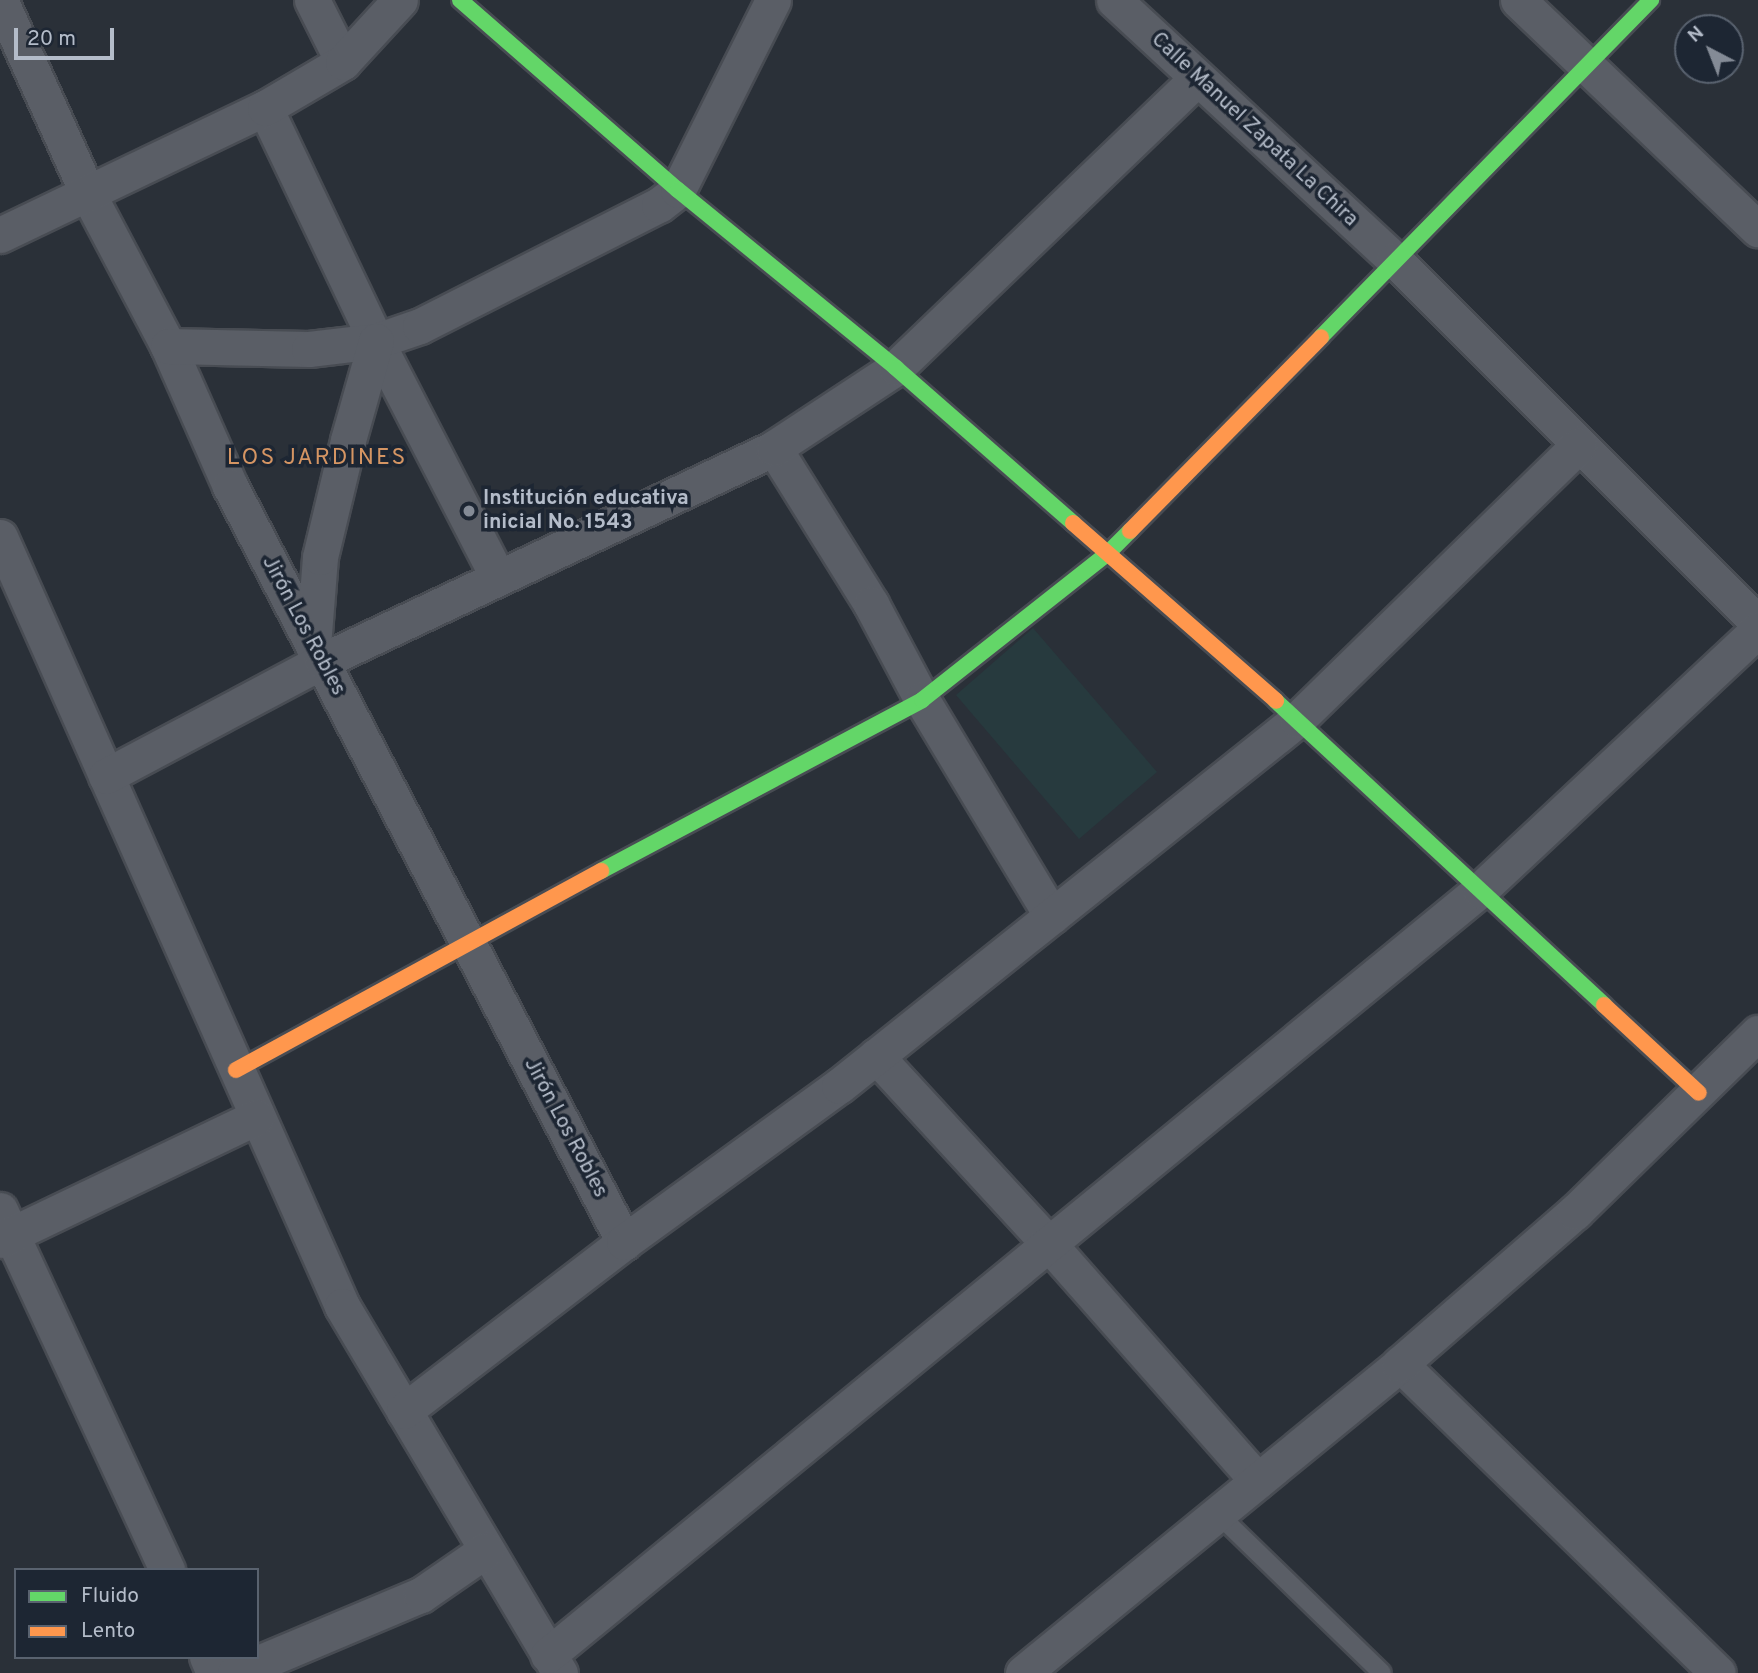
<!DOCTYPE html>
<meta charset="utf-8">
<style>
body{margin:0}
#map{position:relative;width:1758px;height:1673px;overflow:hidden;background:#2a3038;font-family:Overpass,sans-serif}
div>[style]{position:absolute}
.green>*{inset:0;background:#273a3e}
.roads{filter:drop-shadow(2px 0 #484c53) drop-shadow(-2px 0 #484c53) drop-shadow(0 2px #484c53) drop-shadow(0 -2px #484c53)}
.lane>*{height:18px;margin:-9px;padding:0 9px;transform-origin:9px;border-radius:9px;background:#5a5e66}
.street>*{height:35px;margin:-17.5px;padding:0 17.5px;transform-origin:17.5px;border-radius:17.5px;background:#5a5e66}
.fast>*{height:16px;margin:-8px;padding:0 8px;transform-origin:8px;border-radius:8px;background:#63d668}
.slow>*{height:16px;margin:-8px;padding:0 8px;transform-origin:8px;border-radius:8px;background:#ff974d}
.dots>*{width:19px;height:19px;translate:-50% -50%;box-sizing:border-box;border:4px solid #1d2633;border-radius:50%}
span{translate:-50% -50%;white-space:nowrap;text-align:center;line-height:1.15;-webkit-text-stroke:7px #1d2633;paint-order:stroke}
.street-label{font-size:21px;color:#b4bcc9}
.poi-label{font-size:21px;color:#b4bcc9;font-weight:700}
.left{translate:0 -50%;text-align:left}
.neighbourhood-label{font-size:23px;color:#d59563;letter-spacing:2px}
.legend{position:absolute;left:14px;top:1568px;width:245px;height:91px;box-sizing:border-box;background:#1d2633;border:2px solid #59626f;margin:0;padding:9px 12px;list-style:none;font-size:21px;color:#b4bcc9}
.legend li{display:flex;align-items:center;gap:14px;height:35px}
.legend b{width:35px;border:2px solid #59626f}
.north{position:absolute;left:1674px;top:14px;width:70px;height:70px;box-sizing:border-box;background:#1d2633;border:2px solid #59626f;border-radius:50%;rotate:318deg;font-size:19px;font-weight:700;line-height:28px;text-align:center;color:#b4bcc9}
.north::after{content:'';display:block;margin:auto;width:24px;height:32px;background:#848b96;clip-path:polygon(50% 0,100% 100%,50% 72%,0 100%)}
.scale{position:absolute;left:14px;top:28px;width:100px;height:32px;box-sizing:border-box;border:4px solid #b4bcc9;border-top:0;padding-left:9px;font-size:21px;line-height:24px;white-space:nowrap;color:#b4bcc9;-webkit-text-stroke:5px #1d2633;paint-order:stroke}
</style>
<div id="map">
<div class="green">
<i style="clip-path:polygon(1033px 628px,1157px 772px,1079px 839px,956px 695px)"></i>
</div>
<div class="roads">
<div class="lane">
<i style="left:1218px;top:1514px;width:228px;rotate:44.1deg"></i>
</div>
<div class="street">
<i style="left:0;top:0;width:213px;rotate:65.6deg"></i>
<i style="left:88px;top:194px;width:172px;rotate:62.2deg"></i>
<i style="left:168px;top:346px;width:153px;rotate:66.1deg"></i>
<i style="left:230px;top:486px;width:853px;rotate:62.47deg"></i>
<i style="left:312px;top:0;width:69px;rotate:63.4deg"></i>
<i style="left:1114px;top:0;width:383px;rotate:42.8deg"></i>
<i style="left:1395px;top:260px;width:513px;rotate:45deg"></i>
<i style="left:1518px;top:0;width:332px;rotate:43.7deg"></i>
<i style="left:265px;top:108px;width:258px;rotate:64.5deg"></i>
<i style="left:376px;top:341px;width:266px;rotate:62.7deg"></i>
<i style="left:0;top:235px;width:294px;rotate:-25.6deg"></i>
<i style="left:265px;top:108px;width:91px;rotate:-30.5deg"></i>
<i style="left:343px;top:62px;width:84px;rotate:-47.4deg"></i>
<i style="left:168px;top:346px;width:141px;rotate:1.2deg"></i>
<i style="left:309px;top:349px;width:67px;rotate:-6.8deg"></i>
<i style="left:376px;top:341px;width:46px;rotate:-18.8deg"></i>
<i style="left:420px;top:326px;width:268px;rotate:-26.9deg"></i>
<i style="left:659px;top:205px;width:24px;rotate:-38deg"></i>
<i style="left:678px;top:190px;width:212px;rotate:-63.4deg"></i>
<i style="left:774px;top:448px;width:184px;rotate:58.1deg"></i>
<i style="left:871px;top:604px;width:109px;rotate:62deg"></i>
<i style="left:922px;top:700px;width:252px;rotate:59deg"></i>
<i style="left:0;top:537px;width:842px;rotate:66.02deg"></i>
<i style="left:342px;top:1306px;width:427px;rotate:59.3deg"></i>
<i style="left:313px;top:646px;width:89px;rotate:-85.5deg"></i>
<i style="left:320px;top:557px;width:120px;rotate:-76.5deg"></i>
<i style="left:348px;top:440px;width:103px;rotate:-74.2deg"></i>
<i style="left:106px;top:776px;width:245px;rotate:-28deg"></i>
<i style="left:322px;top:661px;width:500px;rotate:-25.2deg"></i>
<i style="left:774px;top:448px;width:146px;rotate:-33.3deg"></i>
<i style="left:896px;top:368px;width:418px;rotate:-43.9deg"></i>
<i style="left:876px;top:1056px;width:254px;rotate:47.4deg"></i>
<i style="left:1048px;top:1243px;width:317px;rotate:48.6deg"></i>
<i style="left:0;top:1210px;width:397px;rotate:65.1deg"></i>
<i style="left:0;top:1240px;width:285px;rotate:-25.6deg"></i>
<i style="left:1400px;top:1364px;width:443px;rotate:44.2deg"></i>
<i style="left:404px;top:1411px;width:277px;rotate:-37.5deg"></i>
<i style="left:624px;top:1242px;width:266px;rotate:-36deg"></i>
<i style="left:839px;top:1086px;width:586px;rotate:-38.63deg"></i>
<i style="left:1297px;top:720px;width:394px;rotate:-44.3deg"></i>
<i style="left:548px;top:1655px;width:1206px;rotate:-39.38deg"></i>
<i style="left:1480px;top:890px;width:381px;rotate:-43.1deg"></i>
<i style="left:207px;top:1657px;width:17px;rotate:66deg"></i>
<i style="left:235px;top:1673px;width:202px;rotate:-22.8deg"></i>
<i style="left:421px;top:1595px;width:79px;rotate:-34.7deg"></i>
<i style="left:1023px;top:1673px;width:487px;rotate:-39.3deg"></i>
<i style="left:1400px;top:1364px;width:232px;rotate:-41deg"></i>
<i style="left:1575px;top:1212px;width:256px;rotate:-44.4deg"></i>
</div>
<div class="fast">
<i style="left:460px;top:0;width:289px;rotate:41.1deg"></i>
<i style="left:678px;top:190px;width:281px;rotate:39.2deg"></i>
<i style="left:896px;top:368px;width:235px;rotate:41.2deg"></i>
<i style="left:1321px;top:337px;width:472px;rotate:-45.6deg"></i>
<i style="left:1276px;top:701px;width:447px;rotate:42.8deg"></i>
<i style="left:601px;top:871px;width:364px;rotate:-28deg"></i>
<i style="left:922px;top:700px;width:236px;rotate:-38.3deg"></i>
<i style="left:1107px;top:554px;width:33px;rotate:-45deg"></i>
</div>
<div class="slow">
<i style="left:1073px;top:523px;width:270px;rotate:41.2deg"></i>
<i style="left:1130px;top:531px;width:272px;rotate:-45.4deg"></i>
<i style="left:1604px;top:1005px;width:129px;rotate:42.8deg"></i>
<i style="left:236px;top:1070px;width:416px;rotate:-28.6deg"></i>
</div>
</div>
<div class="dots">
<i style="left:469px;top:511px;background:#848b96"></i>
</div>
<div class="street-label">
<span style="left:1254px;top:130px;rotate:43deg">Calle Manuel Zapata La Chira</span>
<span style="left:303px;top:626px;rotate:62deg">Jirón Los Robles</span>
<span style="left:565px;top:1128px;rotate:62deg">Jirón Los Robles</span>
</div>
<div class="poi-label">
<span class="left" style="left:483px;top:511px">Institución educativa<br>inicial No. 1543</span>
</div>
<div class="neighbourhood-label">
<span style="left:317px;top:459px">LOS JARDINES</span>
</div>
<ul class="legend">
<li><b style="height:9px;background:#63d668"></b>Fluido</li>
<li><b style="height:9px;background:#ff974d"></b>Lento</li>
</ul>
<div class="north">N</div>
<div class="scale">20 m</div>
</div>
